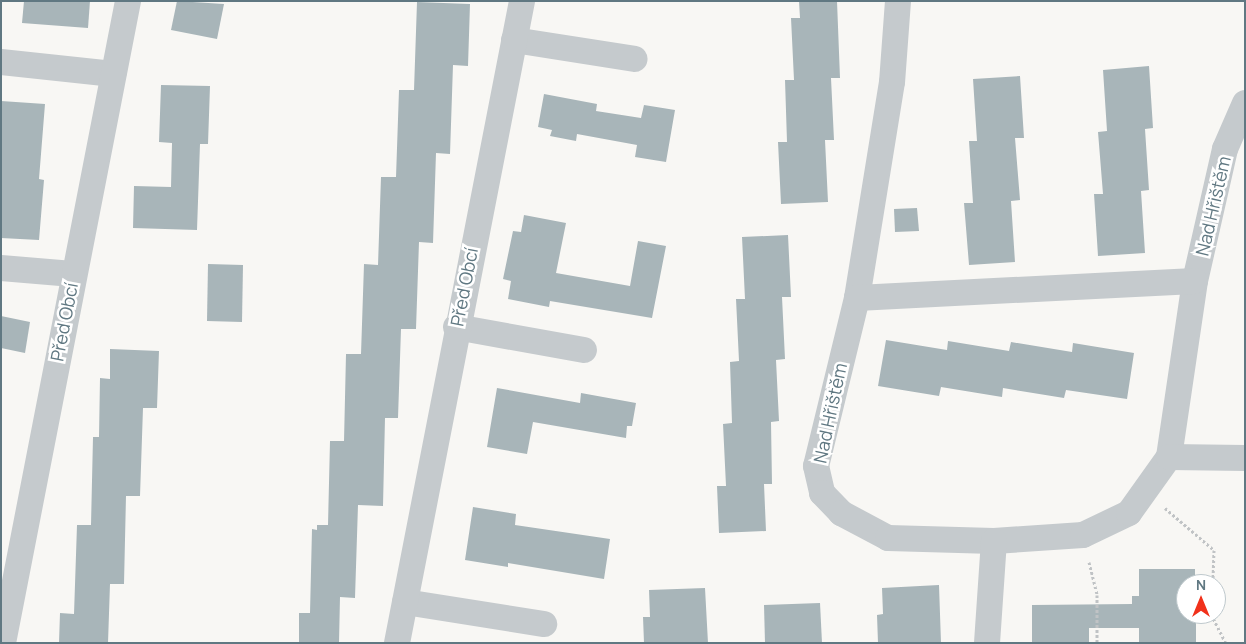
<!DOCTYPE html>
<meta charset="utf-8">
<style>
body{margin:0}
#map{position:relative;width:1246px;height:644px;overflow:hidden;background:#f8f7f4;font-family:Manrope,sans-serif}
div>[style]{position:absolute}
.building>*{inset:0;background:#a8b5b9}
.path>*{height:3px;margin-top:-1.5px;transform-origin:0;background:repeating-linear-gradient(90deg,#c0c3c5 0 2.5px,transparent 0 5px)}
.street>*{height:26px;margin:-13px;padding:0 13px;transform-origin:13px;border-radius:13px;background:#c5cacd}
span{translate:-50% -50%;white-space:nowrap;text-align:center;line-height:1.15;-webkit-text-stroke:5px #fff;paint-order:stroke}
.street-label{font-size:18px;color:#607882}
.frame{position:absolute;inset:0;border:2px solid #607882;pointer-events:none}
.north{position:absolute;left:1176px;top:574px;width:50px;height:50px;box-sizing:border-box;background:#fff;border:1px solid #bfc9cd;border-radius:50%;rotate:0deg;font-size:14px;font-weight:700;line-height:20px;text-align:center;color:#607882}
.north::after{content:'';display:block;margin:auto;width:18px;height:22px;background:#f1311b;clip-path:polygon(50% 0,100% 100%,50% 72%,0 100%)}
</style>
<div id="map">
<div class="building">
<i style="clip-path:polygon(24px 1px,90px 1px,88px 28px,22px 23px)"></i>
<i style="clip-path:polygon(177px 1px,224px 4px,217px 39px,171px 30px)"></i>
<i style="clip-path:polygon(799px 1px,837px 1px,840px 78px,831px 78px,834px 140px,825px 140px,828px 202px,781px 204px,778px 142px,787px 142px,785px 80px,794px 80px,791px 18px,800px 18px)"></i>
<i style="clip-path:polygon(417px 2px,470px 4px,468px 66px,453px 65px,450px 154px,436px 153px,433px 243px,419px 242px,416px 329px,401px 329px,398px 418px,385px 418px,383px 506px,358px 505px,355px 598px,340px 597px,339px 643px,299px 643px,299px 613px,310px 613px,312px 529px,317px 530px,317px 525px,328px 525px,330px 441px,344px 441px,346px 354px,361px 354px,364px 264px,378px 265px,381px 177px,396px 177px,399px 90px,414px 90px)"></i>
<i style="clip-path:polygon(1149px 66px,1153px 128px,1145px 129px,1149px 190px,1141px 191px,1145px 253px,1098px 256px,1094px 194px,1103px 194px,1098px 132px,1107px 131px,1103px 70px)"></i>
<i style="clip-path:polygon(1020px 76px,1024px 138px,1015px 138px,1020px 200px,1011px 201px,1015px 262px,969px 265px,964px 203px,973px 203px,969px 141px,977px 141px,973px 79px)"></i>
<i style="clip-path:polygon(161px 85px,210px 86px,208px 144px,200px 144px,197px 230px,133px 228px,134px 186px,171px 187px,172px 143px,159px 142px)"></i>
<i style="clip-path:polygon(544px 94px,597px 104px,596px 111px,641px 118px,644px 105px,675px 110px,666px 162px,635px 157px,637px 145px,577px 134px,576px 141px,550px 136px,552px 130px,538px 127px)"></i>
<i style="clip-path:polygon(1px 101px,45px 104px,39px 179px,44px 180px,39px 240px,1px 238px)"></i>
<i style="clip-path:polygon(917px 208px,919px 231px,895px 232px,894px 209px)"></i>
<i style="clip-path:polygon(524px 215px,566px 223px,556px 273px,630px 286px,638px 241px,666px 246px,652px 318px,550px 301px,549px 307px,508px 299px,511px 281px,503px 279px,513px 231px,521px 232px)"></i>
<i style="clip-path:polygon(788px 235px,791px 297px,782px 297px,785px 359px,776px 360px,779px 421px,771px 422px,772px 484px,764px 484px,766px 531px,719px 533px,717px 486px,726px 486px,723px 424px,732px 423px,730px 362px,739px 361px,736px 299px,745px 299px,742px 237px)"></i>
<i style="clip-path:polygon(208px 264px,243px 265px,242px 322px,207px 321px)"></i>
<i style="clip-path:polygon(1px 316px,30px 322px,25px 353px,1px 348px)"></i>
<i style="clip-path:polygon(886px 340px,947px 350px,948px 341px,1009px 351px,1011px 342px,1072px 352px,1073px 343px,1134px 353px,1127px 399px,1066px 390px,1064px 398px,1003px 388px,1002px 397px,941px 387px,939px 396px,878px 386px)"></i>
<i style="clip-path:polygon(110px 349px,159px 351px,157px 408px,143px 408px,140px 496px,126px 496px,124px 584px,110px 584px,108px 643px,59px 643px,60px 613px,74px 614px,77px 525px,91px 525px,93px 437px,99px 437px,100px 378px,110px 379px)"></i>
<i style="clip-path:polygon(497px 388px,580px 403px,581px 393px,636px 403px,632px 426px,627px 426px,626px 438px,533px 422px,527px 454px,487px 447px)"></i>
<i style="clip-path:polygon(473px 507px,516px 514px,515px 525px,610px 539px,604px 579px,508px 563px,508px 567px,465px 560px)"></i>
<i style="clip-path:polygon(1139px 569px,1195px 569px,1195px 584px,1186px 584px,1186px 614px,1196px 614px,1196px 643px,1139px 643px,1139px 628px,1089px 628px,1089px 643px,1032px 643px,1032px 605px,1132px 604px,1132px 596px,1139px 596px)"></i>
<i style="clip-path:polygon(939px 585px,941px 643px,878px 643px,877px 615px,883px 614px,882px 588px)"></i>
<i style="clip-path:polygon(705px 588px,708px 643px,644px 643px,643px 617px,650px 617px,649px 590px)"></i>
<i style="clip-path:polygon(820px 603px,822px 643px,765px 643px,764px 605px)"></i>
</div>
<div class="path">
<i style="left:1165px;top:508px;width:65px;rotate:40.6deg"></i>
<i style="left:1214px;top:550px;width:34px;rotate:92deg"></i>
<i style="left:1089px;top:562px;width:34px;rotate:76deg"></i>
<i style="left:1097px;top:595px;width:48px;rotate:90deg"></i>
<i style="left:1211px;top:614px;width:33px;rotate:63deg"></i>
</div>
<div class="street">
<i style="left:898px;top:1px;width:81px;rotate:94.2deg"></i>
<i style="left:892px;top:82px;width:219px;rotate:99.2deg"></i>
<i style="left:857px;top:298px;width:173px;rotate:103.7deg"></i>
<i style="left:816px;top:466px;width:28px;rotate:77deg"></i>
<i style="left:822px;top:493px;width:28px;rotate:46deg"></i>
<i style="left:841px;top:513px;width:53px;rotate:28deg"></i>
<i style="left:888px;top:538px;width:106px;rotate:1.6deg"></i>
<i style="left:994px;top:541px;width:89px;rotate:-3.9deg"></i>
<i style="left:1083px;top:535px;width:51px;rotate:-25.6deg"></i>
<i style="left:1129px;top:513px;width:69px;rotate:-54.5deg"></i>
<i style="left:1169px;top:457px;width:178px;rotate:-81.6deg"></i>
<i style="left:1195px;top:281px;width:135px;rotate:-77.2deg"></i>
<i style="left:1225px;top:149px;width:50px;rotate:-66.5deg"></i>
<i style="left:514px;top:40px;width:122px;rotate:8.9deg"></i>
<i style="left:1px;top:62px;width:113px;rotate:6.1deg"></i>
<i style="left:1px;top:268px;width:72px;rotate:4.8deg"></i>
<i style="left:857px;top:298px;width:338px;rotate:-2.9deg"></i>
<i style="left:456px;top:327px;width:130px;rotate:10.2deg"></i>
<i style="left:1169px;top:457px;width:76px;rotate:0.8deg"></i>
<i style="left:405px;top:602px;width:141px;rotate:9deg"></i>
<i style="left:3px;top:643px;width:654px;rotate:-78.98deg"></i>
<i style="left:397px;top:643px;width:654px;rotate:-78.98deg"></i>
<i style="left:987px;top:643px;width:102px;rotate:-86.1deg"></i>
</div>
<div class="street-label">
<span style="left:1213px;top:206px;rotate:-77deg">Nad Hřištěm</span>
<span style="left:464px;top:287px;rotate:-79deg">Před Obcí</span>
<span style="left:64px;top:322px;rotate:-79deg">Před Obcí</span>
<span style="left:830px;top:413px;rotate:-78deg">Nad Hřištěm</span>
</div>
<div class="frame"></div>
<div class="north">N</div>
</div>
